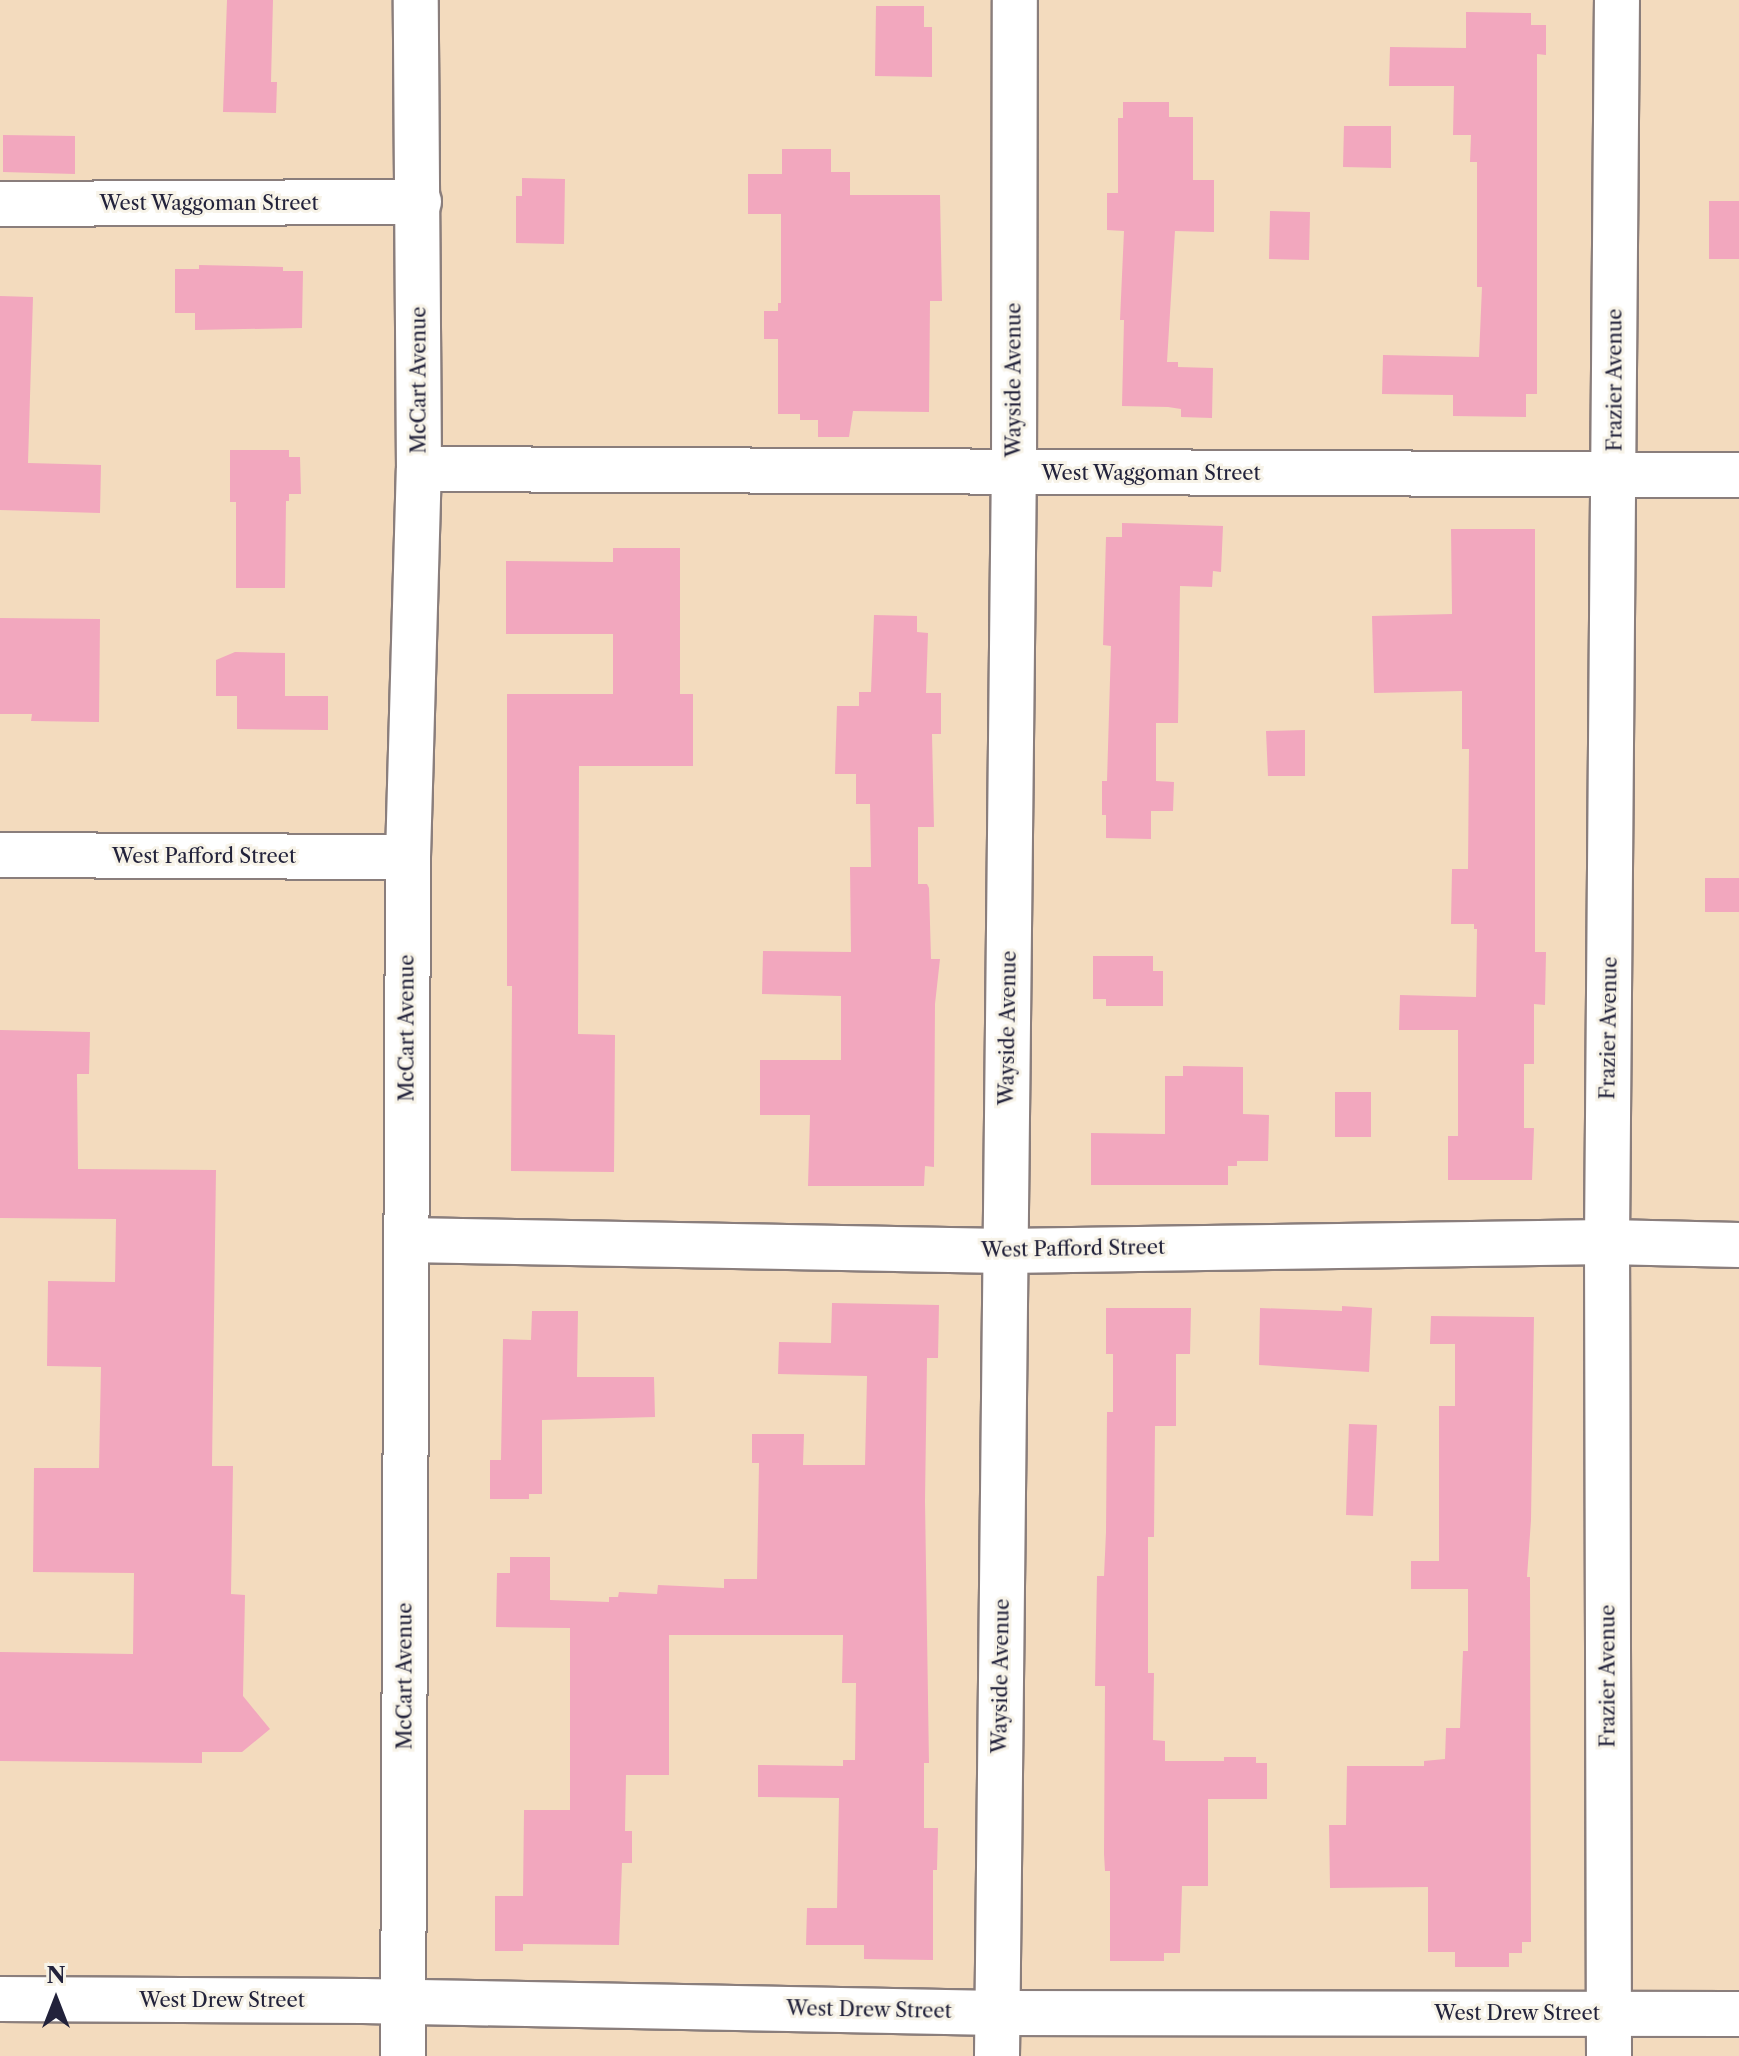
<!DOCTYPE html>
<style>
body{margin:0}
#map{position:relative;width:1739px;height:2056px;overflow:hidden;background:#f3dbbe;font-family:"Libre Caslon Text",serif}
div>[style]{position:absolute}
.building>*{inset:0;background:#f2a7be}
.roads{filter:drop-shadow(2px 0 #8a7e7c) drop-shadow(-2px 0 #8a7e7c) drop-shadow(0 2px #8a7e7c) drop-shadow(0 -2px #8a7e7c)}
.minor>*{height:44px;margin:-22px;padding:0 22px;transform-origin:22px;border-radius:22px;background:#fff}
.major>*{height:44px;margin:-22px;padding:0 22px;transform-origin:22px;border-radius:22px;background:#fff}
span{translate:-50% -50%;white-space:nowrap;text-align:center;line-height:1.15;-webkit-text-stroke:6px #f7f3e8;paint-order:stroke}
.street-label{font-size:20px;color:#22223b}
.north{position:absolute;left:16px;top:1960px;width:80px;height:80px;-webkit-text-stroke:6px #f7f3e8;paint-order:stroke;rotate:0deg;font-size:22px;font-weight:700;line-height:32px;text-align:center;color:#22223b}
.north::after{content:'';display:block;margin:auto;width:28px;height:36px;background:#22223b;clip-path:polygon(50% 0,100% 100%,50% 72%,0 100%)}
</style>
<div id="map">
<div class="building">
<i style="clip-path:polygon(227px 0,273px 0,271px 82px,277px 82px,276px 113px,223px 112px)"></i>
<i style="clip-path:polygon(876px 6px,924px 6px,924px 27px,932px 27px,932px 77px,875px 76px)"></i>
<i style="clip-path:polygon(1466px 12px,1531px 13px,1531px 25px,1546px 25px,1546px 55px,1537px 54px,1537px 394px,1526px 394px,1526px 417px,1453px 416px,1453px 395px,1382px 394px,1383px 355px,1479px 357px,1482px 287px,1477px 287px,1477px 162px,1470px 162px,1471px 135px,1453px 135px,1454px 86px,1389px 86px,1390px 47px,1466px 48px)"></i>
<i style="clip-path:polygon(1123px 102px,1169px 102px,1169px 117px,1193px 117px,1193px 180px,1214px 180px,1214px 232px,1175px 231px,1167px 362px,1178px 362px,1178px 367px,1213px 368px,1212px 418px,1181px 417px,1181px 409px,1168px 407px,1122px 406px,1124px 320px,1120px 320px,1124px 231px,1107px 230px,1107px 193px,1118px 193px,1118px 118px,1123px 118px)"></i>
<i style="clip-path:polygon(1344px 126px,1391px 126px,1391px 168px,1343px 167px)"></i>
<i style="clip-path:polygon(3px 135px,75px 136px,75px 174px,3px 172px)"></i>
<i style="clip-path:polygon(782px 149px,831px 149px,831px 172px,850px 172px,850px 195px,940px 195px,942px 301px,930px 301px,929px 412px,853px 411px,849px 437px,818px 437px,818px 420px,800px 420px,800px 414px,778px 414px,778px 339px,764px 339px,764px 311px,778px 311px,778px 303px,781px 303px,781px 214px,748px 214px,748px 174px,782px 174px)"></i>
<i style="clip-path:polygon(522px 178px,565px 179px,564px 244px,516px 243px,516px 196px,522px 196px)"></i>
<i style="clip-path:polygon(1709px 201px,1739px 201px,1739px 259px,1709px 259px)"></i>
<i style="clip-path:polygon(1270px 211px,1310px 212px,1309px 260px,1269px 259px)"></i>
<i style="clip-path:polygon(199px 265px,283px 267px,283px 271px,303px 271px,302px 328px,195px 330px,195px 313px,175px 313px,175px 269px,199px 269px)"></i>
<i style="clip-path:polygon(0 296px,33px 297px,28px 463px,101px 465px,100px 513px,0 510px)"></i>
<i style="clip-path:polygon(230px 450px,289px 450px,289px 457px,300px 457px,301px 494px,289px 494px,289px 501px,286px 501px,285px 588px,236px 588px,236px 502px,230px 502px)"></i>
<i style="clip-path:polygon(1122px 523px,1223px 526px,1221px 572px,1213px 571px,1212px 587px,1180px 586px,1178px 723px,1156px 723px,1156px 781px,1174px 782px,1173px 811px,1151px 811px,1151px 839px,1106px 838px,1106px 815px,1102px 815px,1102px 781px,1107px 781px,1111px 646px,1103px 645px,1106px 537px,1122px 537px)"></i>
<i style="clip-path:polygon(1451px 529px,1535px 529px,1535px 952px,1546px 952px,1545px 1005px,1534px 1004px,1534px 1064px,1524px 1064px,1524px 1128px,1534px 1128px,1532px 1180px,1448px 1180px,1448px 1136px,1458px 1136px,1458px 1030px,1399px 1030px,1400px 995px,1476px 997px,1477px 929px,1474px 929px,1474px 924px,1451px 924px,1452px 869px,1468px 869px,1469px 749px,1462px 749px,1462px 691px,1374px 693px,1372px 616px,1452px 614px)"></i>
<i style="clip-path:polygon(613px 548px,680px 548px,680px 694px,693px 694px,693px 766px,579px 766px,578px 1034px,615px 1035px,614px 1172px,511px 1171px,512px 986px,507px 986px,507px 694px,613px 694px,613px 634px,506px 634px,506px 561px,613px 562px)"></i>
<i style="clip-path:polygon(874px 615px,917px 616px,917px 632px,928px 633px,926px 693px,941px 693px,941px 734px,932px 734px,934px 827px,918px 827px,918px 884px,927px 884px,929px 888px,931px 959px,940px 959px,935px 1004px,934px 1167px,925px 1166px,924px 1186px,808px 1186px,810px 1115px,760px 1115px,760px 1060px,841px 1060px,841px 996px,762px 994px,763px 951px,851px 952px,850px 867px,871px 867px,870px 804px,856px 804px,856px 774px,835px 774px,837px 706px,859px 706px,859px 692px,871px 692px)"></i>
<i style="clip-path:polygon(0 618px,100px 619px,99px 722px,31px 721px,32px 714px,0 714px)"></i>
<i style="clip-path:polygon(235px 652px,285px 653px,285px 696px,328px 696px,328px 730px,237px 729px,237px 696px,216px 696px,216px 660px)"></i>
<i style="clip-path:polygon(1305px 730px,1305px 776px,1268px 776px,1266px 731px)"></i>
<i style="clip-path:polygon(1705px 878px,1739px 878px,1739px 912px,1705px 912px)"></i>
<i style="clip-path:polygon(1093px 956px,1153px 956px,1153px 971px,1163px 971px,1163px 1006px,1106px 1006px,1106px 999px,1093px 999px)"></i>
<i style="clip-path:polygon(0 1030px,90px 1032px,89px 1074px,77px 1074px,78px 1169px,216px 1170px,212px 1466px,233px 1466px,231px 1594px,245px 1595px,243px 1696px,270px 1729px,242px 1752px,202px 1752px,202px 1763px,0 1761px,0 1652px,133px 1654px,134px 1573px,33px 1572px,34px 1468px,99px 1468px,101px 1367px,47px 1366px,48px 1281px,115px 1282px,116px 1219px,0 1218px)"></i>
<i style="clip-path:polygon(1183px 1066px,1243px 1067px,1243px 1114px,1269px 1115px,1268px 1161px,1237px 1161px,1237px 1166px,1228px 1166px,1228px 1185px,1091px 1185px,1091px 1133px,1165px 1134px,1165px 1076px,1183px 1076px)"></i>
<i style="clip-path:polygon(1335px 1092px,1371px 1092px,1371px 1137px,1335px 1137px)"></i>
<i style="clip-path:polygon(832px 1303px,939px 1305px,938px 1358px,927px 1358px,925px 1501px,929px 1763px,924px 1763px,924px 1828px,938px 1828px,937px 1870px,933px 1870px,933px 1960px,864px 1959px,864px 1945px,806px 1945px,807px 1908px,837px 1908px,839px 1798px,758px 1797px,758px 1765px,843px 1766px,843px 1760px,855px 1760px,856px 1683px,842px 1683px,843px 1635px,669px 1635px,669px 1775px,626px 1775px,625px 1831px,632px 1831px,632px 1863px,622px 1863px,619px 1945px,523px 1944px,523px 1951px,495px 1951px,495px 1896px,523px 1896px,524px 1810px,570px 1810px,570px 1628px,496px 1627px,497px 1573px,510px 1573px,510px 1557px,550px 1557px,550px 1600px,609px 1602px,609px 1597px,618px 1597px,619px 1592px,657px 1594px,658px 1585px,724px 1588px,724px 1579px,757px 1579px,759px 1463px,752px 1463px,752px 1434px,804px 1434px,803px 1465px,865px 1465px,867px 1376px,778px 1374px,779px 1342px,831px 1343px)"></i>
<i style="clip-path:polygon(1342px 1306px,1372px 1308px,1369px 1372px,1259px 1365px,1260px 1308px,1342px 1311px)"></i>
<i style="clip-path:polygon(1106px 1308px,1191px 1308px,1190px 1354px,1176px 1354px,1176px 1426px,1155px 1426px,1154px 1537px,1148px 1537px,1148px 1673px,1154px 1673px,1153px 1740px,1165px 1741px,1165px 1761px,1224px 1761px,1224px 1757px,1256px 1757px,1256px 1763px,1267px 1763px,1267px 1799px,1208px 1799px,1208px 1886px,1182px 1886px,1180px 1953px,1164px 1953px,1164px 1961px,1110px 1961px,1110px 1871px,1105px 1871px,1104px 1854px,1105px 1686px,1095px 1686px,1097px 1576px,1104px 1576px,1106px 1532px,1107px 1412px,1113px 1412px,1113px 1354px,1106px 1354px)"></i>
<i style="clip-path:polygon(532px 1311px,578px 1311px,577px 1377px,654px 1377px,655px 1417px,542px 1420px,542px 1494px,529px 1494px,529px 1499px,490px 1499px,490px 1460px,501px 1460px,503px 1339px,531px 1340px)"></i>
<i style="clip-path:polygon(1431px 1316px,1534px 1317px,1531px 1520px,1527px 1577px,1530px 1577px,1531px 1942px,1522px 1942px,1522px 1953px,1509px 1953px,1509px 1967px,1455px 1967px,1455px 1952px,1428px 1952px,1428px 1887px,1330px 1888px,1329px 1825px,1346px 1825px,1347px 1766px,1424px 1766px,1424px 1761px,1445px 1759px,1446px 1728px,1460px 1728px,1463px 1651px,1468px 1651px,1468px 1589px,1411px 1589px,1411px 1561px,1439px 1561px,1439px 1406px,1455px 1406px,1455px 1344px,1430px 1344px)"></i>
<i style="clip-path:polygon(1349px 1424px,1377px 1425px,1373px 1516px,1346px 1515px)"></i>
</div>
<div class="roads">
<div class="minor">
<i style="left:0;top:204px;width:419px;rotate:-0.3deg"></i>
<i style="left:419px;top:469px;width:1320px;rotate:0.26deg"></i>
<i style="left:0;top:855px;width:408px;rotate:0.3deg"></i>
<i style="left:407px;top:1240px;width:598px;rotate:1.05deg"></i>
<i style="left:1005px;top:1251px;width:602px;rotate:-0.86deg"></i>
<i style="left:1607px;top:1242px;width:132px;rotate:1.3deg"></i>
<i style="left:0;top:1999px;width:363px;rotate:0.3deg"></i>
<i style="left:363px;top:2001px;width:635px;rotate:1.08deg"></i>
<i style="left:998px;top:2013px;width:741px;rotate:0.08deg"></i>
<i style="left:997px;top:2056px;width:1584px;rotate:-89.39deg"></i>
<i style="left:1014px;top:472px;width:472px;rotate:-89.9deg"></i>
<i style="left:1609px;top:2056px;width:814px;rotate:-90.14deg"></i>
<i style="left:1607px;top:1242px;width:1242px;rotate:-89.54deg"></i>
</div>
<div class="major">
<i style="left:403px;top:2056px;width:1199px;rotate:-89.76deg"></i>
<i style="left:408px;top:857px;width:388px;rotate:-88.4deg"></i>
<i style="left:419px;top:469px;width:469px;rotate:-90.4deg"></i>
</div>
</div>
<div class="street-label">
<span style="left:209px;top:203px">West Waggoman Street</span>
<span style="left:419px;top:380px;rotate:-90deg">McCart Avenue</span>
<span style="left:1014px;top:380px;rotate:-90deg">Wayside Avenue</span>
<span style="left:1615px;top:380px;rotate:-90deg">Frazier Avenue</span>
<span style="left:1151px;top:473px">West Waggoman Street</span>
<span style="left:204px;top:856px">West Pafford Street</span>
<span style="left:407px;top:1028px;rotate:-90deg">McCart Avenue</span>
<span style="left:1008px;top:1028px;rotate:-89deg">Wayside Avenue</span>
<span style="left:1609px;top:1028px;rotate:-89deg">Frazier Avenue</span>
<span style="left:1073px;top:1249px;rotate:-1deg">West Pafford Street</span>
<span style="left:405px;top:1676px;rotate:-90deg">McCart Avenue</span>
<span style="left:1001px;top:1676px;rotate:-89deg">Wayside Avenue</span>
<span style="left:1608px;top:1676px;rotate:-90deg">Frazier Avenue</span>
<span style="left:222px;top:2000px">West Drew Street</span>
<span style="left:869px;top:2010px;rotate:1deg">West Drew Street</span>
<span style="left:1517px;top:2013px">West Drew Street</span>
</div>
<div class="north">N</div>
</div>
